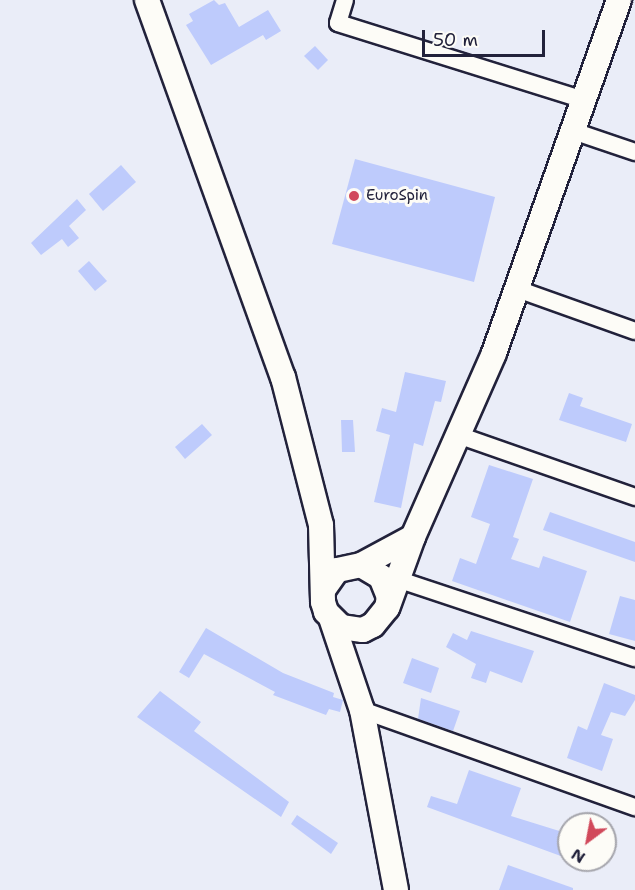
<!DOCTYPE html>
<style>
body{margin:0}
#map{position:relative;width:635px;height:890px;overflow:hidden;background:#eaedf8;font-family:"Shantell Sans",sans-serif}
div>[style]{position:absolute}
.building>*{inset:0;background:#becbfc}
.roads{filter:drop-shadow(2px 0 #22223b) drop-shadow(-2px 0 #22223b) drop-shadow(0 2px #22223b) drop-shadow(0 -2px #22223b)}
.street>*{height:16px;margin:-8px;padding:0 8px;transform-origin:8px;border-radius:8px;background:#fdfcf7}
.secondary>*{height:24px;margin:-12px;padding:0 12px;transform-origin:12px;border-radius:12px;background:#fdfcf7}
.dots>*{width:16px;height:16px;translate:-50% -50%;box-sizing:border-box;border:3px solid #fdfcf7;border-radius:50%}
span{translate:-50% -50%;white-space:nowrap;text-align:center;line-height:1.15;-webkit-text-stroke:6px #fdfcf7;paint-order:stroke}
.poi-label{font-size:15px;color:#22223b}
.left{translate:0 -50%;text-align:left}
.north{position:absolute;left:557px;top:812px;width:60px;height:60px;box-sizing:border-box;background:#fdfcf7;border:2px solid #a5a5ac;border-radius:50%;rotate:212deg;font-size:16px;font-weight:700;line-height:24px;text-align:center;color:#22223b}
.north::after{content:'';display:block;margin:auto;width:21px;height:27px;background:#d1495b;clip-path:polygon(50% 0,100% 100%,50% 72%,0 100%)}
.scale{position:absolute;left:422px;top:30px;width:123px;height:27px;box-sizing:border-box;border:3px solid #22223b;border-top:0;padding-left:8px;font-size:18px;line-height:21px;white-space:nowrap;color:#22223b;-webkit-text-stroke:4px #fdfcf7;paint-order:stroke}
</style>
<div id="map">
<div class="building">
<i style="clip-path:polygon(214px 0,219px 5px,225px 3px,239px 27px,268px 10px,281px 31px,266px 40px,263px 35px,211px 65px,186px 25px,193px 21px,189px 14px)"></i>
<i style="clip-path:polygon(315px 46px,328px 60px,318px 70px,304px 56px)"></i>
<i style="clip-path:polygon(355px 159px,495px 197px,474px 282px,332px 244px)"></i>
<i style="clip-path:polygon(121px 165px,136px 182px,103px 211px,89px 194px)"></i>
<i style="clip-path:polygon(77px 199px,86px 210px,69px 226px,79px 238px,68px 247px,62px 239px,41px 255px,31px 243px)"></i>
<i style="clip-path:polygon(89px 261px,107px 281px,95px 291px,78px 271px)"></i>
<i style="clip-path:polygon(405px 372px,446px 381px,441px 402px,435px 401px,423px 446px,414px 443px,401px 508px,374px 502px,390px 435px,376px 431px,382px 408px,396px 412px)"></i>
<i style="clip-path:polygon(569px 393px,583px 398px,580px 406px,632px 424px,626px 442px,559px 420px)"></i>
<i style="clip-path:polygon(341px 420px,353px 420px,355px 452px,342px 452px)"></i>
<i style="clip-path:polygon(202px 424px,212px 435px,185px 459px,175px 447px)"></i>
<i style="clip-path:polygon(489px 465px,533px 479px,513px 537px,519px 539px,511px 559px,539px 568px,543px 556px,587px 571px,570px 622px,452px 581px,460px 558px,476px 564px,490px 524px,471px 517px)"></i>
<i style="clip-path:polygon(550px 512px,635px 542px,635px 562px,543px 530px)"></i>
<i style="clip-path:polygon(620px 596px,635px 600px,635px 641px,609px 634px)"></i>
<i style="clip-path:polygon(206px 628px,283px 673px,334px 693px,333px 697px,343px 700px,340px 712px,329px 709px,326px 715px,273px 695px,275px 692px,204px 654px,189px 678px,179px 672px)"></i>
<i style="clip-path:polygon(471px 631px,534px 651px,522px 683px,490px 671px,486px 683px,471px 678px,476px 664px,446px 647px,453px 633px,467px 640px)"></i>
<i style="clip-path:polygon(412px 658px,439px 668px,431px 693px,403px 683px)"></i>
<i style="clip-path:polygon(604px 683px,635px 695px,635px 700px,625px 716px,611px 712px,601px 735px,613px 739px,602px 771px,567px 758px,578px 726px,587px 730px)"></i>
<i style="clip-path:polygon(160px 691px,201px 722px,194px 731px,289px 802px,281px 817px,137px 717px)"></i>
<i style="clip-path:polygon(421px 698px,460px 711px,453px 731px,418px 719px)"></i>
<i style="clip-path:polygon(469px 770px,521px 788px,511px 816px,569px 834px,569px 859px,427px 807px,431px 796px,457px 804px)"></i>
<i style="clip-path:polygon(297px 815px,338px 843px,331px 854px,291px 824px)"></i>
<i style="clip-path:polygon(508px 865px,573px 888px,573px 890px,499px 890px)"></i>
</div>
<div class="roads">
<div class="street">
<i style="left:345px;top:0;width:24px;rotate:107deg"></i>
<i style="left:338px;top:23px;width:254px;rotate:17.4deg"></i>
<i style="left:570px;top:130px;width:69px;rotate:18.7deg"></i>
<i style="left:517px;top:289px;width:125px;rotate:19.6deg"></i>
<i style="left:458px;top:435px;width:188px;rotate:19.3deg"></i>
<i style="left:388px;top:576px;width:260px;rotate:18.4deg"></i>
<i style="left:362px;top:710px;width:290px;rotate:19.6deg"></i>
</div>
<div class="secondary">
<i style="left:147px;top:0;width:401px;rotate:70.2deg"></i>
<i style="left:283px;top:377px;width:153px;rotate:75.6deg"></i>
<i style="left:321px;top:525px;width:77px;rotate:88.5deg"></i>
<i style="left:323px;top:602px;width:10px;rotate:73deg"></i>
<i style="left:326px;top:612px;width:21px;rotate:45deg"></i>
<i style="left:341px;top:627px;width:22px;rotate:8deg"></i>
<i style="left:363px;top:630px;width:11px;rotate:-27deg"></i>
<i style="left:373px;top:625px;width:22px;rotate:-51deg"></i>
<i style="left:387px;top:608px;width:11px;rotate:-80deg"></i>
<i style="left:389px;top:597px;width:22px;rotate:-112deg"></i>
<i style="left:381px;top:577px;width:23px;rotate:-149deg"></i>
<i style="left:361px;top:565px;width:25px;rotate:168deg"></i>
<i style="left:337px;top:570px;width:24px;rotate:125deg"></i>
<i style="left:361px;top:565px;width:59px;rotate:-28.3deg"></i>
<i style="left:388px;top:606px;width:73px;rotate:-70.1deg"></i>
<i style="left:413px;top:537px;width:201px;rotate:-66.2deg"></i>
<i style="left:494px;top:353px;width:374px;rotate:-70.5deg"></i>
<i style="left:332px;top:621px;width:94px;rotate:71.4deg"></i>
<i style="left:362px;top:710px;width:183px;rotate:79.3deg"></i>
</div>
</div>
<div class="dots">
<i style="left:354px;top:196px;background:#d1495b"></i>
</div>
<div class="poi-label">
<span class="left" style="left:366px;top:196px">EuroSpin</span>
</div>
<div class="north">N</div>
<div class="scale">50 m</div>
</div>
